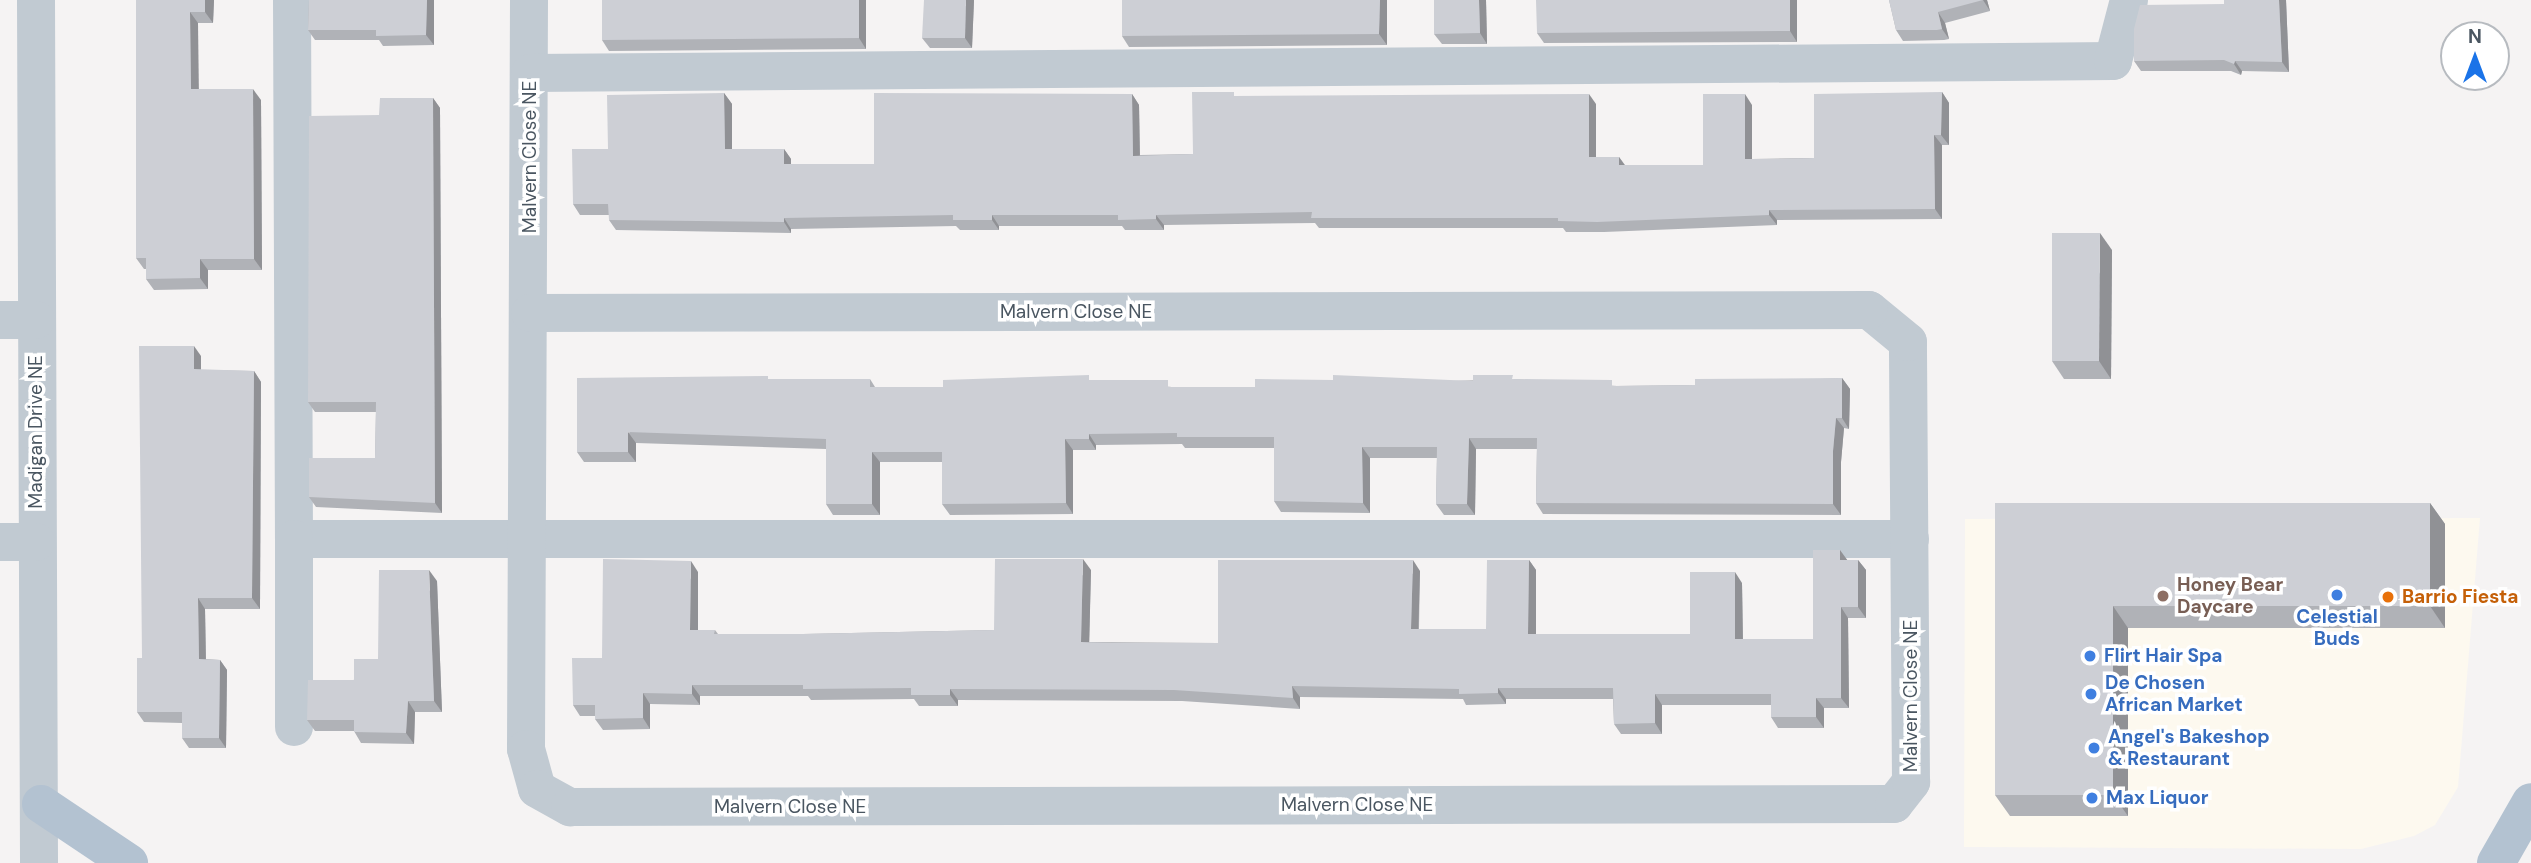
<!DOCTYPE html>
<style>
body{margin:0}
#map{position:relative;width:2531px;height:863px;overflow:hidden;background:#f5f3f3;font-family:"DM Sans",sans-serif}
div>[style]{position:absolute}
.commercial>*{inset:0;background:#fdf9ef}
.minor>*{height:38px;margin:-19px;padding:0 19px;transform-origin:19px;border-radius:19px;background:#c1cad2}
.major>*{height:38px;margin:-19px;padding:0 19px;transform-origin:19px;border-radius:19px;background:#b3c2d1}
.wall>*{inset:0;background:#b0b2b7}
.shaded-wall>*{inset:0;background:#909195}
.building>*{inset:0;background:#cdcfd5}
.dots>*{width:19px;height:19px;translate:-50% -50%;box-sizing:border-box;border:4px solid #fff;border-radius:50%}
span{translate:-50% -50%;white-space:nowrap;text-align:center;line-height:1.15;-webkit-text-stroke:7px #fff;paint-order:stroke}
.street-label{font-size:19px;color:#4a5661}
.education-label{font-size:19px;color:#785e54;font-weight:700}
.left{translate:0 -50%;text-align:left}
.food-label{font-size:19px;color:#c56008;font-weight:700}
.shop-label{font-size:19px;color:#366cbe;font-weight:700}
.north{position:absolute;left:2440px;top:21px;width:70px;height:70px;box-sizing:border-box;background:#fff;border:2px solid #b7bbc0;border-radius:50%;rotate:0deg;font-size:19px;font-weight:700;line-height:28px;text-align:center;color:#4a5661}
.north::after{content:'';display:block;margin:auto;width:24px;height:32px;background:#1a73e8;clip-path:polygon(50% 0,100% 100%,50% 72%,0 100%)}
</style>
<div id="map">
<div class="commercial">
<i style="clip-path:polygon(2480px 518px,2458px 787px,2435px 825px,2414px 836px,2361px 849px,1964px 847px,1965px 519px)"></i>
</div>
<div class="minor">
<i style="left:36px;top:0;width:863px;rotate:89.8deg"></i>
<i style="left:292px;top:0;width:539px;rotate:89.79deg"></i>
<i style="left:294px;top:539px;width:1616px"></i>
<i style="left:529px;top:0;width:749px;rotate:90.23deg"></i>
<i style="left:526px;top:749px;width:41px;rotate:74.6deg"></i>
<i style="left:537px;top:789px;width:38px;rotate:29deg"></i>
<i style="left:570px;top:807px;width:1324px;rotate:-0.13deg"></i>
<i style="left:1894px;top:804px;width:28px;rotate:-52deg"></i>
<i style="left:1911px;top:782px;width:440px;rotate:-90.4deg"></i>
<i style="left:1908px;top:342px;width:50px;rotate:-140.6deg"></i>
<i style="left:1869px;top:310px;width:1339px;rotate:179.87deg"></i>
<i style="left:530px;top:73px;width:1583px;rotate:-0.43deg"></i>
<i style="left:2113px;top:61px;width:63px;rotate:-75.3deg"></i>
<i style="left:0;top:320px;width:36px"></i>
<i style="left:294px;top:539px;width:188px;rotate:90deg"></i>
<i style="left:0;top:542px;width:36px"></i>
</div>
<div class="major">
<i style="left:41px;top:804px;width:106px;rotate:33.8deg"></i>
<i style="left:2496px;top:863px;width:70px;rotate:-60.2deg"></i>
</div>
<div class="wall">
<i style="clip-path:polygon(136px 0,214px 0,213px 23px,198px 23px,198px 89px,261px 100px,262px 270px,208px 270px,208px 289px,154px 290px,146px 279px,146px 269px,144px 269px,136px 258px)"></i>
<i style="clip-path:polygon(309px 0,434px 0,434px 45px,383px 46px,379px 40px,315px 40px,308px 30px)"></i>
<i style="clip-path:polygon(866px 0,866px 49px,609px 51px,602px 40px)"></i>
<i style="clip-path:polygon(974px 0,972px 48px,930px 48px,922px 38px)"></i>
<i style="clip-path:polygon(1122px 0,1387px 0,1387px 45px,1129px 47px,1122px 36px)"></i>
<i style="clip-path:polygon(1434px 0,1486px 0,1487px 44px,1442px 44px,1434px 34px)"></i>
<i style="clip-path:polygon(1797px 0,1797px 42px,1544px 43px,1537px 33px)"></i>
<i style="clip-path:polygon(1889px 0,1987px 0,1990px 11px,1945px 23px,1949px 39px,1944px 40px,1903px 41px,1896px 30px)"></i>
<i style="clip-path:polygon(2224px 0,2286px 0,2289px 72px,2242px 71px,2241px 75px,2231px 71px,2141px 71px,2134px 61px,2224px 4px)"></i>
<i style="clip-path:polygon(1942px 92px,1949px 103px,1949px 145px,1942px 145px,1942px 219px,1777px 220px,1777px 225px,1604px 232px,1566px 232px,1563px 228px,1319px 228px,1315px 223px,1164px 225px,1164px 230px,1125px 230px,1122px 226px,999px 226px,999px 230px,960px 230px,956px 226px,791px 229px,791px 233px,616px 230px,609px 220px,609px 215px,580px 215px,573px 204px,608px 149px,724px 93px,732px 104px,732px 149px,784px 149px,791px 159px,791px 164px,874px 164px,1132px 94px,1139px 105px,1140px 155px,1193px 154px,1237px 96px,1596px 104px,1596px 157px,1619px 157px,1625px 165px,1703px 165px,1752px 105px,1752px 159px,1814px 158px)"></i>
<i style="clip-path:polygon(433px 98px,440px 108px,442px 513px,316px 507px,309px 497px,375px 458px,376px 412px,315px 412px,308px 402px)"></i>
<i style="clip-path:polygon(2112px 250px,2111px 379px,2064px 379px,2052px 361px)"></i>
<i style="clip-path:polygon(201px 356px,201px 370px,254px 371px,261px 382px,260px 609px,205px 609px,206px 659px,220px 660px,227px 670px,226px 748px,189px 748px,182px 738px,182px 723px,144px 722px,137px 712px,142px 658px)"></i>
<i style="clip-path:polygon(1842px 378px,1850px 389px,1849px 429px,1844px 428px,1841px 462px,1841px 515px,1543px 514px,1536px 503px,1537px 449px,1476px 449px,1475px 515px,1444px 515px,1436px 504px,1437px 458px,1370px 458px,1370px 513px,1281px 512px,1274px 501px,1274px 448px,1185px 448px,1182px 444px,1096px 445px,1096px 450px,1073px 450px,1073px 514px,950px 515px,942px 504px,942px 462px,880px 462px,880px 515px,833px 515px,826px 504px,826px 449px,636px 443px,636px 462px,584px 462px,577px 452px,771px 379px,870px 379px,875px 387px,943px 387px,1092px 380px,1172px 387px,1255px 387px,1516px 379px,1617px 386px,1695px 385px)"></i>
<i style="clip-path:polygon(1995px 503px,2430px 503px,2445px 524px,2445px 628px,2128px 628px,2128px 816px,2010px 816px,1995px 795px)"></i>
<i style="clip-path:polygon(1529px 560px,1536px 570px,1536px 634px,1690px 634px,1742px 583px,1743px 639px,1813px 639px,1847px 560px,1858px 560px,1866px 570px,1866px 618px,1848px 618px,1849px 708px,1824px 708px,1824px 728px,1778px 728px,1771px 717px,1771px 705px,1662px 705px,1662px 734px,1621px 734px,1614px 724px,1613px 699px,1506px 699px,1506px 704px,1466px 705px,1463px 699px,1300px 697px,1300px 709px,1182px 701px,958px 700px,958px 706px,919px 706px,914px 699px,811px 700px,808px 696px,700px 696px,700px 705px,650px 704px,650px 729px,603px 730px,595px 719px,595px 716px,580px 716px,573px 705px,602px 658px,698px 572px,698px 630px,715px 630px,718px 634px,803px 634px,994px 630px,1091px 570px,1089px 642px,1218px 643px,1420px 571px,1419px 629px,1486px 629px)"></i>
<i style="clip-path:polygon(437px 581px,442px 712px,415px 712px,414px 744px,361px 743px,354px 731px,315px 731px,307px 720px,378px 659px)"></i>
</div>
<div class="shaded-wall">
<i style="clip-path:polygon(205px 0,214px 0,213px 23px,205px 12px)"></i>
<i style="clip-path:polygon(427px 0,434px 0,434px 45px,426px 35px)"></i>
<i style="clip-path:polygon(859px 0,866px 0,866px 49px,859px 38px)"></i>
<i style="clip-path:polygon(966px 0,974px 0,972px 48px,965px 38px)"></i>
<i style="clip-path:polygon(1380px 0,1387px 0,1387px 45px,1379px 34px)"></i>
<i style="clip-path:polygon(1479px 0,1486px 0,1487px 44px,1480px 33px)"></i>
<i style="clip-path:polygon(1790px 0,1797px 0,1797px 42px,1790px 31px)"></i>
<i style="clip-path:polygon(1983px 0,1987px 0,1990px 11px)"></i>
<i style="clip-path:polygon(2279px 0,2286px 0,2289px 72px,2282px 62px)"></i>
<i style="clip-path:polygon(190px 12px,198px 23px,199px 100px,191px 89px)"></i>
<i style="clip-path:polygon(1938px 12px,1945px 23px,1949px 39px,1942px 29px)"></i>
<i style="clip-path:polygon(2235px 61px,2242px 71px,2241px 75px,2234px 64px)"></i>
<i style="clip-path:polygon(253px 89px,261px 100px,262px 270px,254px 259px)"></i>
<i style="clip-path:polygon(1942px 92px,1949px 103px,1949px 145px,1941px 135px)"></i>
<i style="clip-path:polygon(724px 93px,732px 104px,732px 159px,725px 149px)"></i>
<i style="clip-path:polygon(1132px 94px,1139px 105px,1140px 166px,1133px 156px)"></i>
<i style="clip-path:polygon(1589px 94px,1596px 104px,1596px 167px,1589px 157px)"></i>
<i style="clip-path:polygon(1745px 94px,1752px 105px,1752px 169px,1745px 159px)"></i>
<i style="clip-path:polygon(433px 98px,440px 108px,442px 513px,435px 503px)"></i>
<i style="clip-path:polygon(1934px 135px,1942px 145px,1942px 219px,1935px 209px)"></i>
<i style="clip-path:polygon(784px 149px,791px 159px,791px 175px,784px 164px)"></i>
<i style="clip-path:polygon(1619px 157px,1626px 167px,1619px 165px)"></i>
<i style="clip-path:polygon(1769px 210px,1777px 220px,1777px 225px,1769px 215px)"></i>
<i style="clip-path:polygon(992px 215px,999px 226px,999px 230px,992px 220px)"></i>
<i style="clip-path:polygon(1156px 215px,1164px 225px,1164px 230px,1156px 219px)"></i>
<i style="clip-path:polygon(784px 218px,791px 229px,791px 233px,784px 222px)"></i>
<i style="clip-path:polygon(2100px 233px,2112px 250px,2111px 379px,2099px 361px)"></i>
<i style="clip-path:polygon(200px 259px,208px 270px,208px 289px,200px 278px)"></i>
<i style="clip-path:polygon(194px 346px,201px 356px,201px 380px,194px 369px)"></i>
<i style="clip-path:polygon(254px 371px,261px 382px,260px 609px,252px 598px)"></i>
<i style="clip-path:polygon(1842px 378px,1850px 389px,1849px 429px,1842px 418px)"></i>
<i style="clip-path:polygon(1836px 418px,1844px 428px,1841px 462px,1841px 515px,1833px 504px,1833px 451px)"></i>
<i style="clip-path:polygon(628px 432px,636px 443px,636px 462px,628px 452px)"></i>
<i style="clip-path:polygon(1089px 434px,1096px 445px,1096px 450px,1089px 439px)"></i>
<i style="clip-path:polygon(1469px 438px,1476px 449px,1475px 515px,1467px 504px)"></i>
<i style="clip-path:polygon(1065px 439px,1073px 450px,1073px 514px,1066px 503px)"></i>
<i style="clip-path:polygon(1362px 447px,1370px 458px,1370px 513px,1363px 503px)"></i>
<i style="clip-path:polygon(872px 452px,880px 462px,880px 515px,872px 504px)"></i>
<i style="clip-path:polygon(2430px 503px,2445px 524px,2445px 628px,2430px 606px)"></i>
<i style="clip-path:polygon(1840px 550px,1848px 561px,1840px 560px)"></i>
<i style="clip-path:polygon(1083px 559px,1091px 570px,1089px 652px,1081px 642px)"></i>
<i style="clip-path:polygon(1413px 560px,1420px 571px,1418px 640px,1411px 629px)"></i>
<i style="clip-path:polygon(1529px 560px,1536px 570px,1536px 644px,1528px 634px)"></i>
<i style="clip-path:polygon(1858px 560px,1866px 570px,1866px 618px,1858px 607px)"></i>
<i style="clip-path:polygon(691px 561px,698px 572px,698px 640px,690px 630px)"></i>
<i style="clip-path:polygon(429px 570px,437px 581px,442px 712px,434px 701px)"></i>
<i style="clip-path:polygon(1735px 572px,1742px 583px,1743px 649px,1735px 639px)"></i>
<i style="clip-path:polygon(198px 598px,205px 609px,206px 670px,199px 659px)"></i>
<i style="clip-path:polygon(2113px 606px,2128px 628px,2128px 816px,2113px 795px)"></i>
<i style="clip-path:polygon(1841px 607px,1848px 618px,1849px 708px,1841px 698px)"></i>
<i style="clip-path:polygon(220px 660px,227px 670px,226px 748px,219px 738px)"></i>
<i style="clip-path:polygon(692px 685px,700px 696px,700px 705px,692px 694px)"></i>
<i style="clip-path:polygon(1292px 686px,1300px 697px,1300px 709px,1293px 698px)"></i>
<i style="clip-path:polygon(1498px 688px,1506px 699px,1506px 704px,1498px 693px)"></i>
<i style="clip-path:polygon(950px 689px,958px 700px,958px 706px,950px 695px)"></i>
<i style="clip-path:polygon(643px 693px,650px 704px,650px 729px,643px 718px)"></i>
<i style="clip-path:polygon(1655px 694px,1662px 705px,1662px 734px,1655px 723px)"></i>
<i style="clip-path:polygon(1816px 698px,1824px 708px,1824px 728px,1816px 717px)"></i>
<i style="clip-path:polygon(408px 701px,415px 712px,414px 744px,406px 733px)"></i>
</div>
<div class="building">
<i style="clip-path:polygon(136px 0,205px 0,205px 12px,190px 12px,191px 89px,253px 89px,254px 259px,200px 259px,200px 278px,146px 279px,146px 258px,136px 258px)"></i>
<i style="clip-path:polygon(309px 0,427px 0,426px 35px,376px 36px,376px 30px,308px 30px)"></i>
<i style="clip-path:polygon(602px 0,859px 0,859px 38px,602px 40px)"></i>
<i style="clip-path:polygon(924px 0,966px 0,965px 38px,922px 38px)"></i>
<i style="clip-path:polygon(1122px 0,1380px 0,1379px 34px,1122px 36px)"></i>
<i style="clip-path:polygon(1434px 0,1479px 0,1480px 33px,1434px 34px)"></i>
<i style="clip-path:polygon(1536px 0,1790px 0,1790px 31px,1537px 33px)"></i>
<i style="clip-path:polygon(1889px 0,1983px 0,1938px 12px,1942px 29px,1937px 30px,1896px 30px)"></i>
<i style="clip-path:polygon(2224px 0,2279px 0,2282px 62px,2235px 61px,2234px 64px,2224px 60px,2134px 61px,2134px 29px,2140px 5px,2224px 4px)"></i>
<i style="clip-path:polygon(1192px 92px,1234px 92px,1234px 96px,1589px 94px,1589px 157px,1619px 157px,1619px 165px,1703px 165px,1703px 94px,1745px 94px,1745px 159px,1783px 159px,1814px 158px,1814px 94px,1942px 92px,1941px 135px,1934px 135px,1935px 209px,1769px 210px,1769px 215px,1597px 222px,1558px 221px,1558px 218px,1311px 218px,1312px 212px,1156px 215px,1156px 219px,1118px 220px,1118px 215px,992px 215px,992px 220px,953px 220px,953px 215px,784px 218px,784px 222px,609px 220px,608px 204px,573px 204px,572px 149px,608px 149px,607px 95px,724px 93px,725px 149px,784px 149px,784px 164px,874px 164px,874px 93px,1132px 94px,1133px 156px,1193px 154px)"></i>
<i style="clip-path:polygon(380px 98px,433px 98px,435px 503px,309px 497px,309px 458px,375px 458px,376px 402px,308px 402px,309px 116px,379px 115px)"></i>
<i style="clip-path:polygon(2052px 233px,2100px 233px,2099px 361px,2052px 361px)"></i>
<i style="clip-path:polygon(139px 346px,194px 346px,194px 369px,254px 371px,252px 598px,198px 598px,199px 659px,220px 660px,219px 738px,182px 738px,182px 712px,137px 712px,137px 658px,142px 658px)"></i>
<i style="clip-path:polygon(1089px 375px,1089px 380px,1168px 380px,1168px 387px,1255px 387px,1255px 379px,1333px 380px,1333px 375px,1473px 381px,1473px 375px,1513px 375px,1512px 379px,1612px 380px,1612px 386px,1695px 385px,1695px 379px,1842px 378px,1842px 418px,1836px 418px,1833px 451px,1833px 504px,1536px 503px,1537px 438px,1469px 438px,1467px 504px,1436px 504px,1437px 447px,1362px 447px,1363px 503px,1274px 501px,1274px 437px,1177px 437px,1177px 433px,1089px 434px,1089px 439px,1065px 439px,1066px 503px,942px 504px,942px 452px,872px 452px,872px 504px,826px 504px,826px 439px,628px 432px,628px 452px,577px 452px,577px 378px,768px 376px,768px 379px,870px 379px,870px 387px,943px 387px,943px 380px)"></i>
<i style="clip-path:polygon(1995px 503px,2430px 503px,2430px 606px,2113px 606px,2113px 795px,1995px 795px)"></i>
<i style="clip-path:polygon(1813px 550px,1840px 550px,1840px 560px,1858px 560px,1858px 607px,1841px 607px,1841px 698px,1816px 698px,1816px 717px,1771px 717px,1771px 694px,1655px 694px,1655px 723px,1614px 724px,1613px 688px,1498px 688px,1498px 693px,1459px 694px,1459px 689px,1292px 686px,1293px 698px,1174px 690px,950px 689px,950px 695px,911px 695px,911px 688px,803px 689px,803px 685px,692px 685px,692px 694px,643px 693px,643px 718px,595px 719px,595px 705px,573px 705px,572px 658px,602px 658px,603px 559px,691px 561px,690px 630px,715px 630px,714px 634px,803px 634px,994px 630px,995px 559px,1083px 559px,1081px 642px,1113px 643px,1218px 643px,1218px 560px,1413px 560px,1411px 629px,1486px 629px,1487px 560px,1529px 560px,1528px 634px,1690px 634px,1690px 572px,1735px 572px,1735px 639px,1813px 639px)"></i>
<i style="clip-path:polygon(379px 570px,429px 570px,434px 701px,408px 701px,406px 733px,354px 732px,354px 720px,307px 720px,308px 680px,354px 680px,354px 659px,378px 659px)"></i>
</div>
<div class="dots">
<i style="left:2337px;top:595px;background:#3f7fe0"></i>
<i style="left:2163px;top:596px;background:#8d6e63"></i>
<i style="left:2388px;top:597px;background:#e8710a"></i>
<i style="left:2090px;top:656px;background:#3f7fe0"></i>
<i style="left:2091px;top:694px;background:#3f7fe0"></i>
<i style="left:2094px;top:748px;background:#3f7fe0"></i>
<i style="left:2092px;top:798px;background:#3f7fe0"></i>
</div>
<div class="street-label">
<span style="left:530px;top:157px;rotate:-90deg">Malvern Close NE</span>
<span style="left:1076px;top:312px">Malvern Close NE</span>
<span style="left:36px;top:432px;rotate:-90deg">Madigan Drive NE</span>
<span style="left:1911px;top:696px;rotate:-90deg">Malvern Close NE</span>
<span style="left:1357px;top:805px">Malvern Close NE</span>
<span style="left:790px;top:807px">Malvern Close NE</span>
</div>
<div class="education-label">
<span class="left" style="left:2177px;top:596px">Honey Bear<br>Daycare</span>
</div>
<div class="food-label">
<span class="left" style="left:2402px;top:597px">Barrio Fiesta</span>
</div>
<div class="shop-label">
<span style="left:2337px;top:628px">Celestial<br>Buds</span>
<span class="left" style="left:2104px;top:656px">Flirt Hair Spa</span>
<span class="left" style="left:2105px;top:694px">De Chosen<br>African Market</span>
<span class="left" style="left:2108px;top:748px">Angel's Bakeshop<br>&amp; Restaurant</span>
<span class="left" style="left:2106px;top:798px">Max Liquor</span>
</div>
<div class="north">N</div>
</div>
